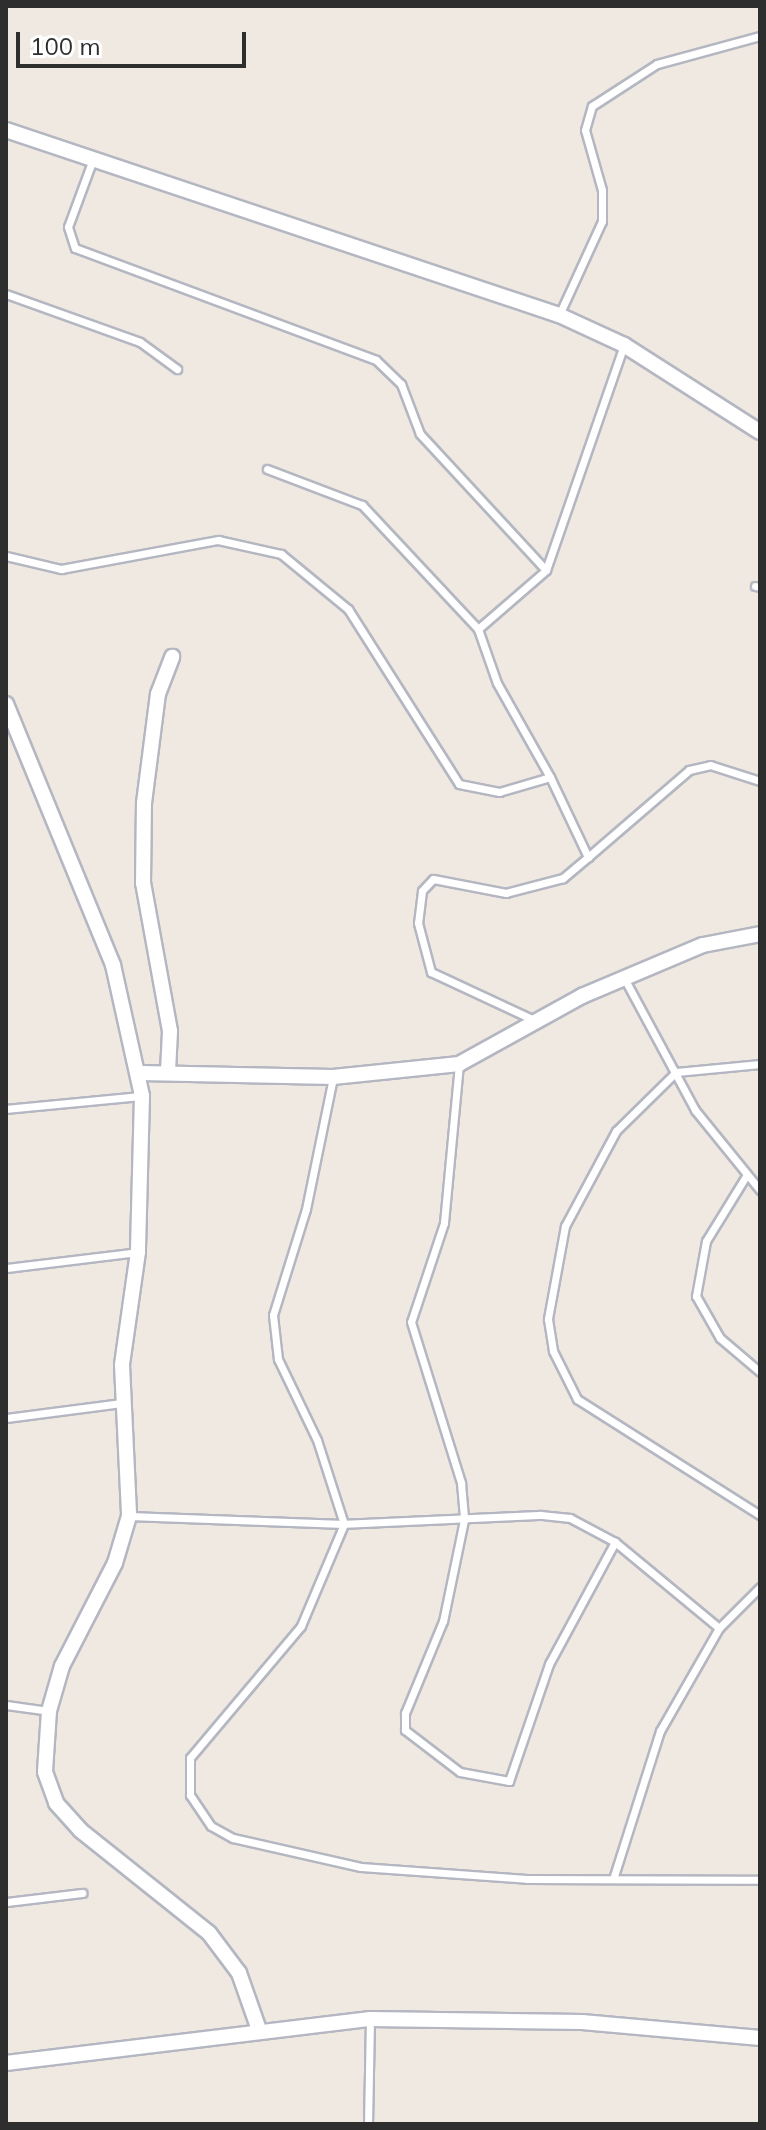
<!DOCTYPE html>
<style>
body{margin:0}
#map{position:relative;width:766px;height:2130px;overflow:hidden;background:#efe9e1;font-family:Mulish,sans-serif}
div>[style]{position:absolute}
.roads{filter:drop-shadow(2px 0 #b4b7c1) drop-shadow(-2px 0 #b4b7c1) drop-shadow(0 2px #b4b7c1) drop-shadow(0 -2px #b4b7c1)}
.service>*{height:7px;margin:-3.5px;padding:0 3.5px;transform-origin:3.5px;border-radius:3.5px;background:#fff}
.minor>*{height:14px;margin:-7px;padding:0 7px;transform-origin:7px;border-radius:7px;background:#fff}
span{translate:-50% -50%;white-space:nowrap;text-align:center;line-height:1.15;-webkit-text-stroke:6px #fff;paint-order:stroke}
.frame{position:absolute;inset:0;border:8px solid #2e2e2e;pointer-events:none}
.scale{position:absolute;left:16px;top:32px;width:230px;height:36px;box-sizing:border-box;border:4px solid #2e2e2e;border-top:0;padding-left:10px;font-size:24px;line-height:28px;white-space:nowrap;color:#2e2e2e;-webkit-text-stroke:6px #fff;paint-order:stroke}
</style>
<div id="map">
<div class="roads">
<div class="service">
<i style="left:93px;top:159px;width:72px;rotate:110.2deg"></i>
<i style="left:68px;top:227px;width:22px;rotate:72deg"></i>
<i style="left:75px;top:248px;width:321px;rotate:20.4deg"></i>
<i style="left:376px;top:360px;width:35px;rotate:44deg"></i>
<i style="left:401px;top:384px;width:53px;rotate:69.2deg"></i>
<i style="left:420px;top:434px;width:185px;rotate:47.2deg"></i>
<i style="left:6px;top:294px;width:142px;rotate:19.7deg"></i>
<i style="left:140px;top:342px;width:46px;rotate:36.1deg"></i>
<i style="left:559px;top:315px;width:103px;rotate:-65.4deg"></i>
<i style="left:602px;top:221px;width:31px;rotate:-90deg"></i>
<i style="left:602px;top:190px;width:62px;rotate:-105.8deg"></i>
<i style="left:585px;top:130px;width:25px;rotate:-74deg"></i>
<i style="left:592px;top:106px;width:77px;rotate:-32.9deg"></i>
<i style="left:657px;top:64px;width:107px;rotate:-15.2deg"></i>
<i style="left:267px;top:469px;width:102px;rotate:20.8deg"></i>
<i style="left:362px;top:505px;width:170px;rotate:46.9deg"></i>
<i style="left:6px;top:556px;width:57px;rotate:13.3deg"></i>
<i style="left:61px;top:569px;width:160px;rotate:-10.5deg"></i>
<i style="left:218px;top:540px;width:65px;rotate:12.5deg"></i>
<i style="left:281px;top:554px;width:87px;rotate:39.4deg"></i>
<i style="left:348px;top:609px;width:207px;rotate:57.6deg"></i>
<i style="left:459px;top:784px;width:41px;rotate:11.3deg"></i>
<i style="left:499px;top:792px;width:53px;rotate:-16.4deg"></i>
<i style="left:550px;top:777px;width:89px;rotate:64.6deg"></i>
<i style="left:588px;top:857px;width:33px;rotate:140deg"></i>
<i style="left:563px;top:878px;width:59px;rotate:165.3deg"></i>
<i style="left:506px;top:893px;width:74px;rotate:-169.1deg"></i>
<i style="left:433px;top:879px;width:16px;rotate:133deg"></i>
<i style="left:422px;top:891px;width:32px;rotate:97deg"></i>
<i style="left:418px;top:923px;width:51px;rotate:75.1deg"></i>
<i style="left:431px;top:972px;width:116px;rotate:25deg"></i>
<i style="left:755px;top:586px;width:5px;rotate:11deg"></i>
<i style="left:550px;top:777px;width:108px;rotate:-119.4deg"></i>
<i style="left:497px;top:683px;width:57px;rotate:-109.4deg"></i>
<i style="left:478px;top:629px;width:90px;rotate:-40.9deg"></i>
<i style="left:546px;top:570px;width:238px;rotate:-70.9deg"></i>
<i style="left:588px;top:857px;width:133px;rotate:-40.7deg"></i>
<i style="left:689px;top:770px;width:22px;rotate:-13deg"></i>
<i style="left:710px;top:765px;width:52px;rotate:17.7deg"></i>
<i style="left:624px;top:978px;width:150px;rotate:61.7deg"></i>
<i style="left:695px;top:1110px;width:103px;rotate:50.9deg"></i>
<i style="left:459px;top:1064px;width:160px;rotate:95.4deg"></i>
<i style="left:444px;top:1223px;width:104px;rotate:108.4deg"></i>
<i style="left:411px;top:1322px;width:169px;rotate:72.7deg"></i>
<i style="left:461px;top:1483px;width:37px;rotate:85deg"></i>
<i style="left:464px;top:1520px;width:103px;rotate:101.7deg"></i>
<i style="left:443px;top:1621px;width:100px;rotate:112.4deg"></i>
<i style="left:405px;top:1713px;width:17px;rotate:90deg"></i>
<i style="left:405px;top:1730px;width:69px;rotate:37.4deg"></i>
<i style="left:460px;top:1772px;width:50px;rotate:10.4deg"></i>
<i style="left:509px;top:1781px;width:124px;rotate:-71.1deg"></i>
<i style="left:549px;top:1664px;width:139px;rotate:-61.6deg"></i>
<i style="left:615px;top:1542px;width:135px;rotate:39.6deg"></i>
<i style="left:760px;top:1064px;width:84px;rotate:174.6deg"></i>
<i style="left:676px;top:1072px;width:84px;rotate:135.5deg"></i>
<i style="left:616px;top:1131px;width:108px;rotate:118.2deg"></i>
<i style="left:565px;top:1226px;width:95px;rotate:100.4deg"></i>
<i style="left:548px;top:1319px;width:32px;rotate:81deg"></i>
<i style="left:553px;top:1351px;width:54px;rotate:63.4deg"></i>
<i style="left:577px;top:1399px;width:217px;rotate:32.4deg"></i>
<i style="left:6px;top:1109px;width:137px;rotate:-5.5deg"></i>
<i style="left:746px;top:1176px;width:76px;rotate:121.6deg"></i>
<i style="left:706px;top:1241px;width:56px;rotate:100.3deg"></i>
<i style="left:696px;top:1296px;width:48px;rotate:60.3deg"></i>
<i style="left:720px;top:1338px;width:52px;rotate:40.4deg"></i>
<i style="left:6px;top:1268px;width:133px;rotate:-6.9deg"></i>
<i style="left:6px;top:1418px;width:117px;rotate:-7.4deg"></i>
<i style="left:129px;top:1516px;width:215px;rotate:2.1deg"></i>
<i style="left:344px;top:1524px;width:88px;rotate:-107.8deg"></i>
<i style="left:317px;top:1440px;width:90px;rotate:-115.7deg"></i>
<i style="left:278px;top:1359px;width:44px;rotate:-96.5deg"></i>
<i style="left:273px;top:1315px;width:111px;rotate:-72.7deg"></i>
<i style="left:306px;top:1209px;width:135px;rotate:-78.4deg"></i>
<i style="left:615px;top:1542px;width:51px;rotate:-151.9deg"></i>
<i style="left:570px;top:1518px;width:30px;rotate:-174deg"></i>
<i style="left:540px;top:1515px;width:196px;rotate:177.4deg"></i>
<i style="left:344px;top:1524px;width:111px;rotate:112.9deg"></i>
<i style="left:301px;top:1626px;width:172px;rotate:130.1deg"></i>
<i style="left:190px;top:1758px;width:37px;rotate:90deg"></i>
<i style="left:190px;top:1795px;width:37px;rotate:56deg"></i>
<i style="left:211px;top:1826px;width:25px;rotate:29deg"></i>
<i style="left:233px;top:1838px;width:131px;rotate:12.8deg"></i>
<i style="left:361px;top:1867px;width:166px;rotate:4.1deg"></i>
<i style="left:527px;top:1879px;width:233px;rotate:0.2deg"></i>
<i style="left:6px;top:1705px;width:43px;rotate:7.9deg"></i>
<i style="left:614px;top:1876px;width:152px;rotate:-72.4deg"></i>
<i style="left:660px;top:1731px;width:119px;rotate:-60.2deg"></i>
<i style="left:719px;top:1628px;width:58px;rotate:-45deg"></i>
<i style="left:6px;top:1902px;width:77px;rotate:-6.8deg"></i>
<i style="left:368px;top:2124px;width:105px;rotate:-88.9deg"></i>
</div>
<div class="minor">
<i style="left:6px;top:130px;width:583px;rotate:18.5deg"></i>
<i style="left:559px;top:315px;width:72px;rotate:24.8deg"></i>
<i style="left:624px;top:345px;width:161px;rotate:32.6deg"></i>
<i style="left:6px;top:704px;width:282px;rotate:67.7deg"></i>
<i style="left:113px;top:965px;width:134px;rotate:77.5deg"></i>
<i style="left:142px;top:1096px;width:156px;rotate:91.5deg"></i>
<i style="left:138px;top:1252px;width:114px;rotate:98.1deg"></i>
<i style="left:122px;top:1365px;width:151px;rotate:87.3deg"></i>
<i style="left:129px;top:1516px;width:49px;rotate:106.6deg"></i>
<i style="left:115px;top:1563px;width:116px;rotate:117.2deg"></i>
<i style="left:62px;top:1666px;width:47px;rotate:106.1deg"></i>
<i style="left:49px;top:1711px;width:61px;rotate:93.8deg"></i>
<i style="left:45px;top:1772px;width:33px;rotate:70deg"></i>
<i style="left:56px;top:1803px;width:36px;rotate:48deg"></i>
<i style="left:80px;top:1830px;width:165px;rotate:38.6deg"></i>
<i style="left:209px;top:1933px;width:50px;rotate:53.1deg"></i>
<i style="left:239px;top:1973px;width:57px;rotate:70.6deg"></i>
<i style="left:168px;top:1071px;width:40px;rotate:-87.1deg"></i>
<i style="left:170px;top:1031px;width:150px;rotate:-100.3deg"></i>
<i style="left:143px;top:883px;width:80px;rotate:-89.3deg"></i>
<i style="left:144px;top:803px;width:110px;rotate:-82.7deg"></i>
<i style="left:158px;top:694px;width:40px;rotate:-69deg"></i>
<i style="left:141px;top:1073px;width:192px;rotate:1.2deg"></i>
<i style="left:333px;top:1077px;width:127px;rotate:-5.9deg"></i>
<i style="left:459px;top:1064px;width:141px;rotate:-28.9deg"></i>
<i style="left:582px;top:996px;width:131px;rotate:-22.9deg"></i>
<i style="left:703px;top:945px;width:58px;rotate:-10.9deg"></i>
<i style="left:6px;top:2063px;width:367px;rotate:-6.9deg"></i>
<i style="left:370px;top:2019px;width:212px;rotate:0.8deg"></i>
<i style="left:582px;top:2022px;width:179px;rotate:5.1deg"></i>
</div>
</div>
<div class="frame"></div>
<div class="scale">100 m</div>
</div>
